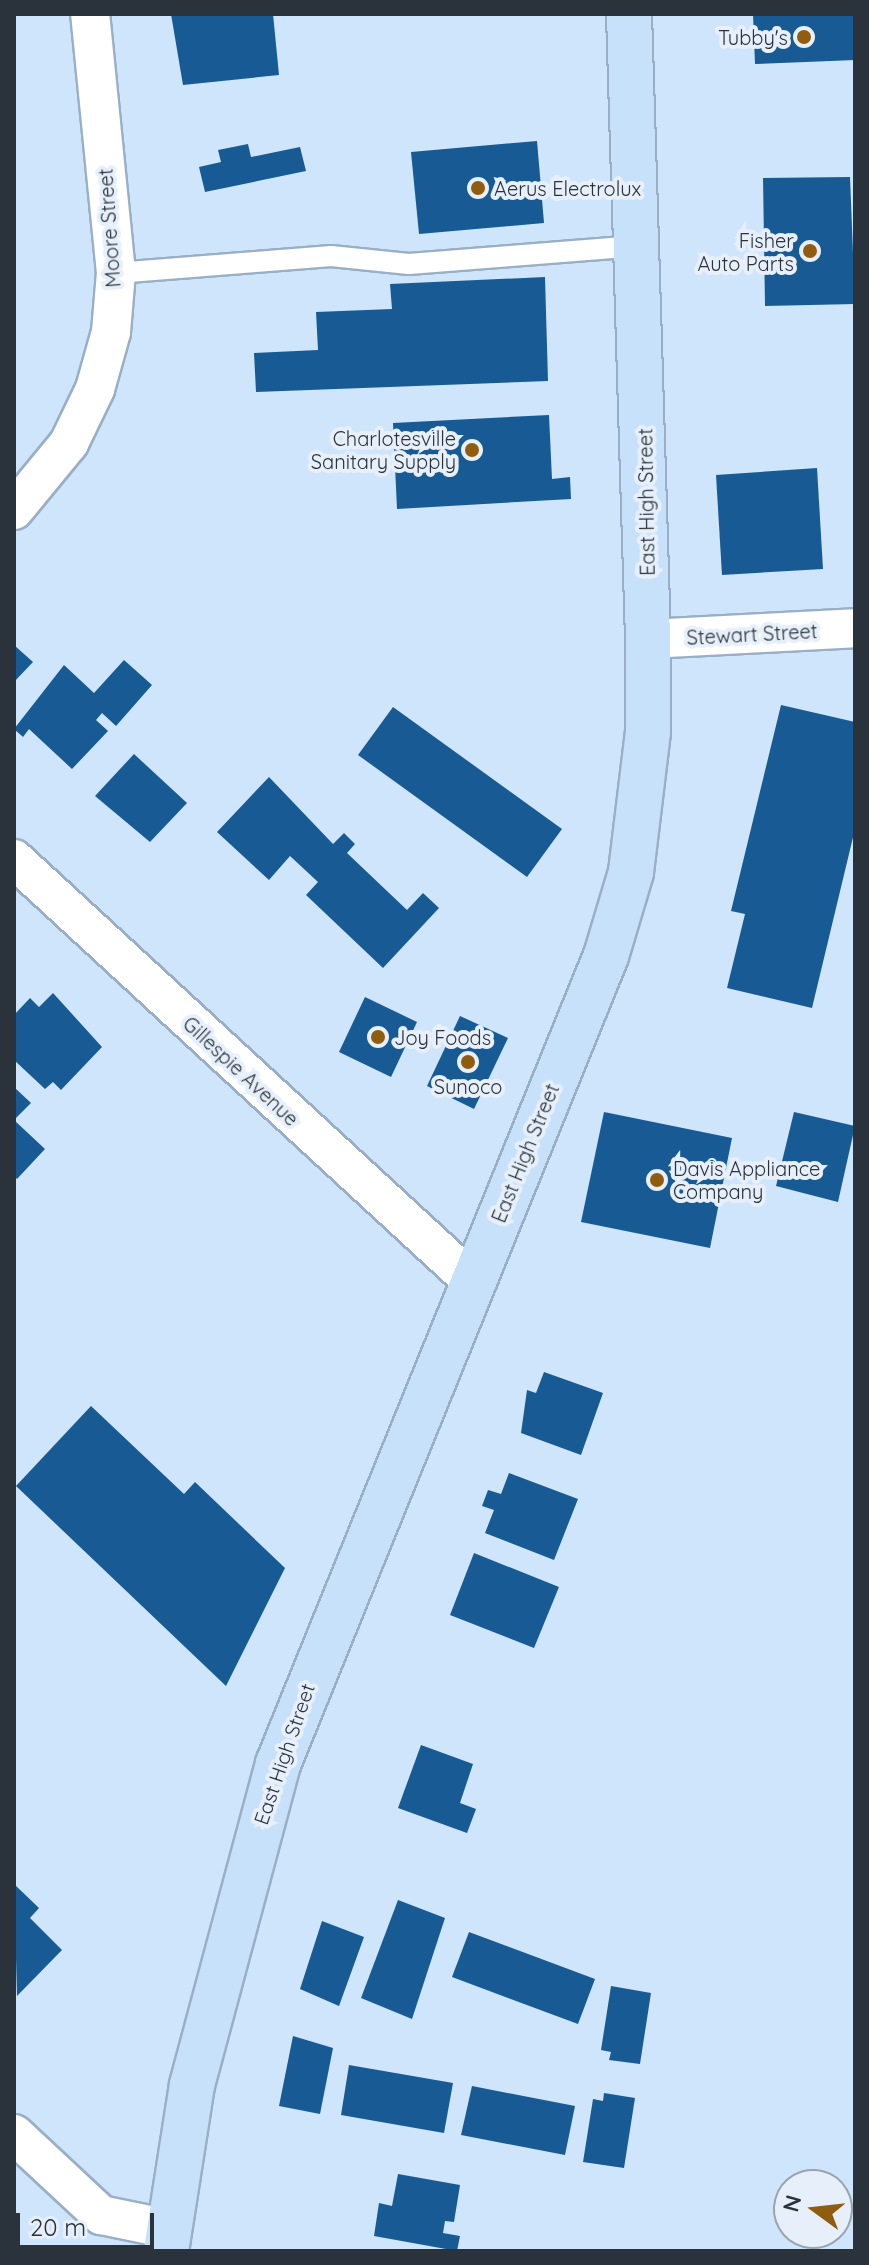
<!DOCTYPE html>
<style>
body{margin:0}
#map{position:relative;width:869px;height:2265px;overflow:hidden;background:#cee5fc;font-family:Quicksand,sans-serif}
div>[style]{position:absolute}
.building>*{inset:0;background:#185b94}
.roads{filter:drop-shadow(2px 0 #9aafc6) drop-shadow(-2px 0 #9aafc6) drop-shadow(0 2px #9aafc6) drop-shadow(0 -2px #9aafc6)}
.service>*{height:20px;margin:-10px;padding:0 10px;transform-origin:10px;border-radius:10px;background:#fff}
.minor>*{height:38px;margin:-19px;padding:0 19px;transform-origin:19px;border-radius:19px;background:#fff}
.primary>*{height:44px;margin:-22px;padding:0 22px;transform-origin:22px;border-radius:22px;background:#c8e1fa}
.dots>*{width:22px;height:22px;translate:-50% -50%;box-sizing:border-box;border:4px solid #e7f0fa;border-radius:50%}
span{translate:-50% -50%;white-space:nowrap;text-align:center;line-height:1.15;-webkit-text-stroke:8px #e7f0fa;paint-order:stroke}
.poi-label{font-size:20px;color:#2a333b}
.right{translate:-100% -50%;text-align:right}
.left{translate:0 -50%;text-align:left}
.street-label{font-size:20px;color:#2a333b}
.frame{position:absolute;inset:0;border:16px solid #2a333b;pointer-events:none}
.north{position:absolute;left:773px;top:2169px;width:80px;height:80px;box-sizing:border-box;background:#e7f0fa;border:2px solid #9ba4ae;border-radius:50%;rotate:285deg;font-size:22px;font-weight:700;line-height:32px;text-align:center;color:#2a333b}
.north::after{content:'';display:block;margin:auto;width:28px;height:36px;background:#905c0f;clip-path:polygon(50% 0,100% 100%,50% 72%,0 100%)}
.scale{position:absolute;left:16px;top:2213px;width:138px;height:36px;box-sizing:border-box;border:4px solid #2a333b;border-top:0;padding-left:10px;font-size:24px;line-height:28px;white-space:nowrap;color:#2a333b;-webkit-text-stroke:6px #e7f0fa;paint-order:stroke}
</style>
<div id="map">
<div class="building">
<i style="clip-path:polygon(171px 14px,273px 14px,279px 75px,183px 85px)"></i>
<i style="clip-path:polygon(753px 14px,855px 14px,855px 60px,755px 64px)"></i>
<i style="clip-path:polygon(537px 141px,544px 223px,419px 234px,411px 152px)"></i>
<i style="clip-path:polygon(248px 144px,251px 157px,300px 147px,306px 171px,205px 192px,199px 167px,221px 162px,218px 150px)"></i>
<i style="clip-path:polygon(850px 177px,855px 304px,765px 306px,763px 178px)"></i>
<i style="clip-path:polygon(545px 277px,548px 381px,256px 392px,254px 353px,318px 350px,316px 312px,392px 309px,390px 284px)"></i>
<i style="clip-path:polygon(549px 415px,552px 479px,570px 477px,571px 499px,397px 509px,393px 423px)"></i>
<i style="clip-path:polygon(817px 468px,823px 569px,722px 575px,716px 475px)"></i>
<i style="clip-path:polygon(14px 645px,33px 662px,14px 682px)"></i>
<i style="clip-path:polygon(124px 660px,152px 685px,116px 726px,102px 713px,96px 720px,108px 731px,72px 769px,29px 729px,23px 737px,14px 729px,64px 665px,94px 693px)"></i>
<i style="clip-path:polygon(781px 705px,855px 722px,855px 829px,812px 1008px,727px 988px,745px 914px,731px 911px)"></i>
<i style="clip-path:polygon(393px 707px,562px 829px,527px 877px,358px 755px)"></i>
<i style="clip-path:polygon(134px 754px,187px 803px,150px 842px,95px 796px)"></i>
<i style="clip-path:polygon(269px 777px,333px 844px,344px 833px,355px 844px,347px 853px,407px 910px,423px 893px,439px 908px,383px 968px,306px 895px,318px 882px,290px 856px,269px 880px,217px 832px)"></i>
<i style="clip-path:polygon(53px 993px,102px 1047px,61px 1090px,53px 1082px,45px 1089px,14px 1060px,14px 1015px,30px 998px,39px 1007px)"></i>
<i style="clip-path:polygon(365px 997px,417px 1022px,391px 1077px,339px 1052px)"></i>
<i style="clip-path:polygon(460px 1016px,508px 1038px,474px 1109px,427px 1086px)"></i>
<i style="clip-path:polygon(14px 1087px,31px 1103px,14px 1120px,45px 1149px,17px 1179px,14px 1176px)"></i>
<i style="clip-path:polygon(604px 1112px,732px 1138px,710px 1248px,581px 1222px)"></i>
<i style="clip-path:polygon(794px 1112px,855px 1126px,838px 1202px,776px 1186px)"></i>
<i style="clip-path:polygon(544px 1372px,603px 1393px,581px 1455px,521px 1433px,527px 1390px,536px 1393px)"></i>
<i style="clip-path:polygon(91px 1406px,184px 1494px,195px 1482px,285px 1568px,226px 1686px,16px 1486px)"></i>
<i style="clip-path:polygon(509px 1473px,578px 1499px,554px 1560px,485px 1533px,494px 1510px,482px 1506px,488px 1490px,501px 1494px)"></i>
<i style="clip-path:polygon(474px 1553px,559px 1587px,534px 1648px,450px 1615px)"></i>
<i style="clip-path:polygon(421px 1745px,473px 1764px,460px 1803px,476px 1809px,467px 1833px,398px 1808px)"></i>
<i style="clip-path:polygon(14px 1884px,39px 1908px,30px 1918px,62px 1950px,17px 1996px)"></i>
<i style="clip-path:polygon(398px 1900px,445px 1918px,412px 2019px,361px 1998px)"></i>
<i style="clip-path:polygon(322px 1921px,364px 1937px,339px 2006px,300px 1989px)"></i>
<i style="clip-path:polygon(469px 1932px,595px 1979px,578px 2024px,452px 1977px)"></i>
<i style="clip-path:polygon(611px 1986px,651px 1993px,640px 2064px,609px 2060px,611px 2052px,601px 2050px)"></i>
<i style="clip-path:polygon(293px 2036px,333px 2048px,320px 2114px,279px 2106px)"></i>
<i style="clip-path:polygon(349px 2065px,453px 2083px,444px 2133px,341px 2115px)"></i>
<i style="clip-path:polygon(472px 2086px,575px 2106px,565px 2155px,461px 2135px)"></i>
<i style="clip-path:polygon(604px 2093px,635px 2098px,624px 2168px,583px 2162px,593px 2099px,603px 2101px)"></i>
<i style="clip-path:polygon(398px 2174px,460px 2185px,454px 2222px,445px 2221px,443px 2233px,460px 2236px,457px 2251px,374px 2236px,379px 2203px,392px 2206px)"></i>
</div>
<div class="roads">
<div class="service">
<i style="left:116px;top:273px;width:216px;rotate:-4.5deg"></i>
<i style="left:331px;top:256px;width:78px;rotate:5.9deg"></i>
<i style="left:409px;top:264px;width:230px;rotate:-4.5deg"></i>
</div>
<div class="minor">
<i style="left:14px;top:510px;width:87px;rotate:-50.6deg"></i>
<i style="left:69px;top:443px;width:60px;rotate:-64.3deg"></i>
<i style="left:95px;top:389px;width:59px;rotate:-74.3deg"></i>
<i style="left:111px;top:332px;width:59px;rotate:-85.2deg"></i>
<i style="left:116px;top:273px;width:260px;rotate:-95.7deg"></i>
<i style="left:648px;top:639px;width:207px;rotate:-3deg"></i>
<i style="left:14px;top:859px;width:623px;rotate:42.66deg"></i>
<i style="left:14px;top:2134px;width:119px;rotate:43deg"></i>
<i style="left:101px;top:2215px;width:69px;rotate:11.6deg"></i>
</div>
<div class="primary">
<i style="left:166px;top:2251px;width:168px;rotate:-81.1deg"></i>
<i style="left:192px;top:2085px;width:332px;rotate:-75deg"></i>
<i style="left:278px;top:1764px;width:872px;rotate:-67.91deg"></i>
<i style="left:606px;top:956px;width:88px;rotate:-73.4deg"></i>
<i style="left:631px;top:872px;width:141px;rotate:-83.1deg"></i>
<i style="left:648px;top:732px;width:93px;rotate:-90deg"></i>
<i style="left:648px;top:639px;width:625px;rotate:-91.74deg"></i>
</div>
</div>
<div class="dots">
<i style="left:804px;top:37px;background:#905c0f"></i>
<i style="left:478px;top:188px;background:#905c0f"></i>
<i style="left:810px;top:251px;background:#905c0f"></i>
<i style="left:472px;top:450px;background:#905c0f"></i>
<i style="left:378px;top:1037px;background:#905c0f"></i>
<i style="left:468px;top:1062px;background:#905c0f"></i>
<i style="left:657px;top:1180px;background:#905c0f"></i>
</div>
<div class="poi-label">
<span class="right" style="left:788px;top:37px">Tubby's</span>
<span class="left" style="left:494px;top:188px">Aerus Electrolux</span>
<span class="right" style="left:794px;top:252px">Fisher<br>Auto Parts</span>
<span class="right" style="left:456px;top:450px">Charlotesville<br>Sanitary Supply</span>
<span class="left" style="left:394px;top:1037px">Joy Foods</span>
<span style="left:468px;top:1086px">Sunoco</span>
<span class="left" style="left:673px;top:1180px">Davis Appliance<br>Company</span>
</div>
<div class="street-label">
<span style="left:109px;top:228px;rotate:-94deg">Moore Street</span>
<span style="left:646px;top:502px;rotate:-91deg">East High Street</span>
<span style="left:752px;top:634px;rotate:-3deg">Stewart Street</span>
<span style="left:241px;top:1071px;rotate:43deg">Gillespie Avenue</span>
<span style="left:525px;top:1153px;rotate:-68deg">East High Street</span>
<span style="left:284px;top:1754px;rotate:-71deg">East High Street</span>
</div>
<div class="frame"></div>
<div class="north">N</div>
<div class="scale">20 m</div>
</div>
